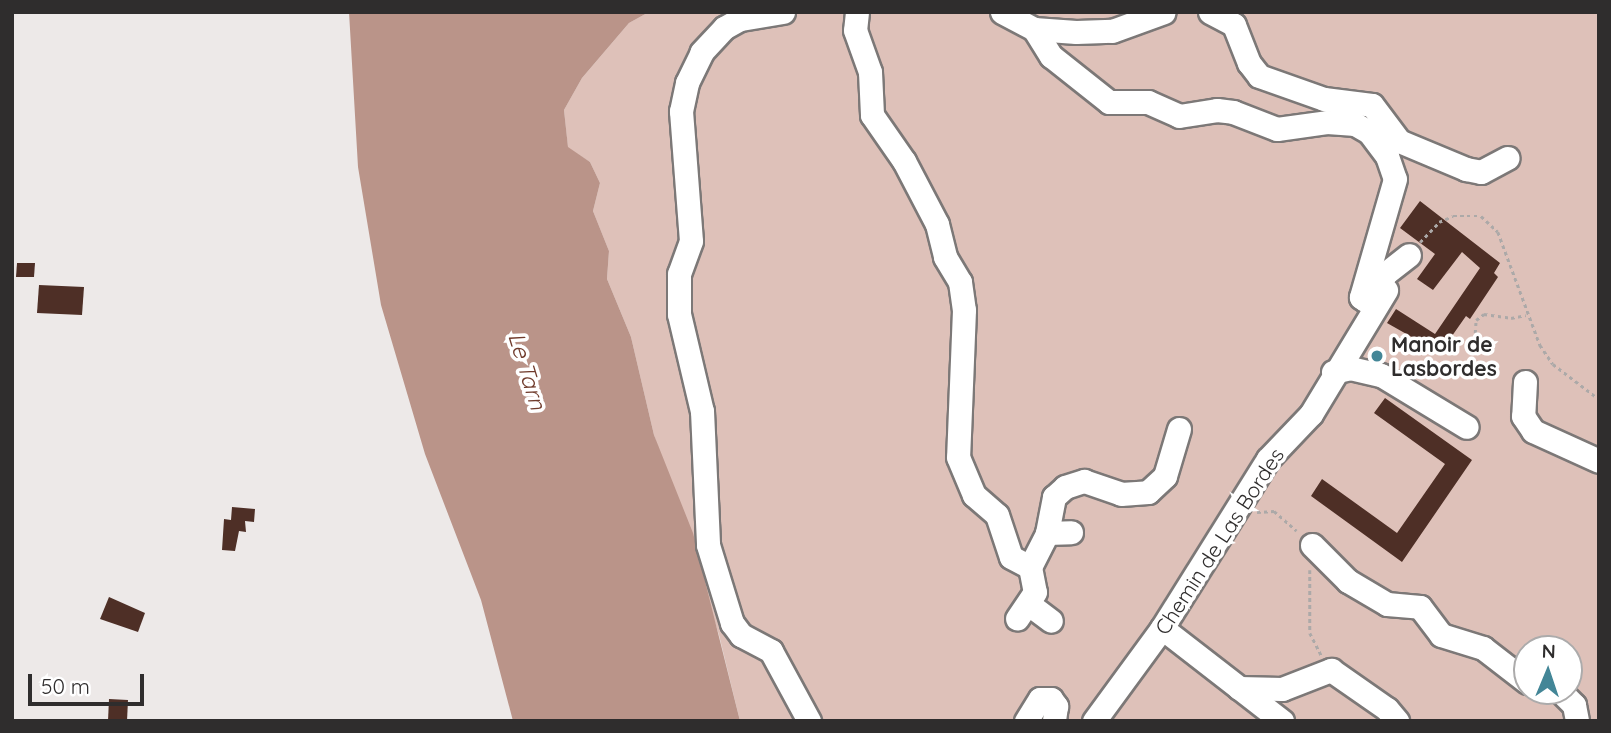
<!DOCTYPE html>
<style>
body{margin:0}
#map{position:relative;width:1611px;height:733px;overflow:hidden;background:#ede9e8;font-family:Quicksand,sans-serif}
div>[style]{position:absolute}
.green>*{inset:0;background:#dec1b9}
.water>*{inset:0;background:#ba9489}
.building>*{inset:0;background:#4e2f26}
.path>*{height:2.5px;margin-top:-1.25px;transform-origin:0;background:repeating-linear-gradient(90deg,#aca9a8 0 3.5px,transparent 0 7px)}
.roads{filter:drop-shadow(2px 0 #7c7877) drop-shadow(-2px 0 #7c7877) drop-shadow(0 2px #7c7877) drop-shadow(0 -2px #7c7877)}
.minor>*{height:23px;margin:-11.5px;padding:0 11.5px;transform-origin:11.5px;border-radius:11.5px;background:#fff}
.dots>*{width:19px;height:19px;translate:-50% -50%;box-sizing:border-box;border:4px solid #fff;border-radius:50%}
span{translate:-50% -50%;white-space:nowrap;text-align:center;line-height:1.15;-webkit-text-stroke:7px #fff;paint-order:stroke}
.poi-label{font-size:21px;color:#2f2d2d;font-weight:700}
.left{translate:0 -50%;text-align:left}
.street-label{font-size:21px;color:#2f2d2d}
.water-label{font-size:23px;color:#703b2c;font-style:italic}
.frame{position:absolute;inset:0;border:14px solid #2f2d2d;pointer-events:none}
.north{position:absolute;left:1513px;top:635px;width:70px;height:70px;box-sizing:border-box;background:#fff;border:2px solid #acabab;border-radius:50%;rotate:2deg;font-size:19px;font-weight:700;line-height:28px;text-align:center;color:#2f2d2d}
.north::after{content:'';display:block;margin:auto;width:24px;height:32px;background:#438697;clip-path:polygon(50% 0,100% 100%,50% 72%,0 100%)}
.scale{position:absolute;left:28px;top:674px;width:116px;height:32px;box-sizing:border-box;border:4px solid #2f2d2d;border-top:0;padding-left:9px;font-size:21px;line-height:24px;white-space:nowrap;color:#2f2d2d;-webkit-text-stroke:5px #fff;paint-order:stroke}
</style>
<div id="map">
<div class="green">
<i style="clip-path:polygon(evenodd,649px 12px,1599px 12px,1599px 721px,740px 721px,719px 635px,654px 435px,631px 337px,607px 279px,609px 251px,593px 211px,600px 183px,590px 162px,568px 148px,564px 110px,582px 78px,629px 23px,649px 12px,1527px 649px,1569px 649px,1569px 691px,1527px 691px,1527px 649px)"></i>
</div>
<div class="water">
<i style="clip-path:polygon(349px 12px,649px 12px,629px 23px,582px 78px,564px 110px,568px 147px,590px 162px,600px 183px,593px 211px,609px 251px,607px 279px,631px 337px,654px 435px,693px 533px,740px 721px,513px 721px,481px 600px,425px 454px,381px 305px,358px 167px)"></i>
</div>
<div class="building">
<i style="clip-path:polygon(1420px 201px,1500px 263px,1494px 273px,1498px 277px,1470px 319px,1466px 316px,1440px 353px,1387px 323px,1396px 309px,1435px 334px,1480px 268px,1462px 252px,1433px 290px,1417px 279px,1435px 254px,1400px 228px)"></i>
<i style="clip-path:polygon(17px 263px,35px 263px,34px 277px,16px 277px)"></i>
<i style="clip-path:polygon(39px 285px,84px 287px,82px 315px,37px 313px)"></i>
<i style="clip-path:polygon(1385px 398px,1472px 460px,1402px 562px,1311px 496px,1322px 479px,1397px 533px,1445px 464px,1374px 413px)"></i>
<i style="clip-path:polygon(232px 507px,255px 509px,254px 522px,245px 521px,246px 532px,239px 531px,235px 551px,222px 550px,224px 519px,231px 520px)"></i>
<i style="clip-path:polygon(109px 597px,145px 613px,138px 632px,100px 619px)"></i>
<i style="clip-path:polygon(109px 699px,128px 700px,127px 721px,108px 721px)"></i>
</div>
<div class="path">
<i style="left:1420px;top:242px;width:28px;rotate:-46deg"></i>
<i style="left:1439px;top:222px;width:15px;rotate:-23deg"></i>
<i style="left:1453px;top:216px;width:28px"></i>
<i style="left:1481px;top:216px;width:23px;rotate:43deg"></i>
<i style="left:1498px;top:232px;width:121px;rotate:69.6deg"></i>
<i style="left:1540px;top:345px;width:23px;rotate:56deg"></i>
<i style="left:1553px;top:364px;width:58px;rotate:37.3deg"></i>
<i style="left:1474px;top:347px;width:27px;rotate:-86deg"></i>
<i style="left:1476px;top:320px;width:10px;rotate:-37deg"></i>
<i style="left:1484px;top:314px;width:27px;rotate:8deg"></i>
<i style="left:1511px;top:318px;width:15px;rotate:-11deg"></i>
<i style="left:1257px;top:512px;width:17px;rotate:-3deg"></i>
<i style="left:1274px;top:511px;width:30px;rotate:41deg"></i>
<i style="left:1310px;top:570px;width:63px;rotate:90deg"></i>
<i style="left:1310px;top:633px;width:25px;rotate:63deg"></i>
</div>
<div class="roads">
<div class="minor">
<i style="left:783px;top:12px;width:44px;rotate:170.8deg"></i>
<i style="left:740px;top:19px;width:18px;rotate:151deg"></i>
<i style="left:724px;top:28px;width:33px;rotate:133deg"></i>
<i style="left:702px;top:52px;width:34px;rotate:116deg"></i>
<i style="left:687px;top:83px;width:29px;rotate:102deg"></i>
<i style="left:681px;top:111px;width:130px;rotate:85.6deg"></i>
<i style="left:691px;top:241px;width:35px;rotate:110deg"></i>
<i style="left:679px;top:274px;width:40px;rotate:90deg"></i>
<i style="left:679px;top:314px;width:100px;rotate:76.7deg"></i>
<i style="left:702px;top:411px;width:134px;rotate:87.4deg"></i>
<i style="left:708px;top:545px;width:82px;rotate:72.9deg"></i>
<i style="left:732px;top:623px;width:15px;rotate:53deg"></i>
<i style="left:741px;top:635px;width:34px;rotate:28deg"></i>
<i style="left:771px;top:651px;width:80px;rotate:61.5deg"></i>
<i style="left:857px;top:12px;width:18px;rotate:96deg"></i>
<i style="left:855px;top:30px;width:45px;rotate:70.3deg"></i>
<i style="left:870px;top:72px;width:43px;rotate:87.3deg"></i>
<i style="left:872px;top:115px;width:56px;rotate:55.2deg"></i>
<i style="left:904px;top:161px;width:71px;rotate:62.4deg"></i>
<i style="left:937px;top:224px;width:34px;rotate:76deg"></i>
<i style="left:945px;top:257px;width:29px;rotate:59deg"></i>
<i style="left:960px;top:282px;width:28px;rotate:82deg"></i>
<i style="left:964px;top:310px;width:147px;rotate:92.3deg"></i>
<i style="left:958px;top:457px;width:41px;rotate:67.2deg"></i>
<i style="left:974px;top:495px;width:30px;rotate:41deg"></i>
<i style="left:997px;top:515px;width:44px;rotate:71.6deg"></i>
<i style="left:1011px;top:557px;width:21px;rotate:28deg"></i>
<i style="left:1030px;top:567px;width:25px;rotate:79deg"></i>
<i style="left:1035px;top:592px;width:32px;rotate:124deg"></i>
<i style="left:1002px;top:12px;width:36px;rotate:28deg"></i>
<i style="left:1034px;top:29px;width:42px;rotate:4.1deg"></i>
<i style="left:1076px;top:32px;width:36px;rotate:-2deg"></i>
<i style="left:1112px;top:31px;width:55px;rotate:-20.1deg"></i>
<i style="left:1210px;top:12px;width:27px;rotate:28deg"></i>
<i style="left:1234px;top:25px;width:41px;rotate:68.5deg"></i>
<i style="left:1249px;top:63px;width:16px;rotate:52deg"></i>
<i style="left:1259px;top:76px;width:69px;rotate:19.5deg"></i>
<i style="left:1324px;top:99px;width:48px;rotate:7.1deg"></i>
<i style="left:1372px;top:105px;width:45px;rotate:53.1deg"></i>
<i style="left:1399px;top:141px;width:73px;rotate:22.7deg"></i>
<i style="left:1466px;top:169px;width:15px;rotate:11deg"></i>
<i style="left:1481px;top:172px;width:30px;rotate:-28deg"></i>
<i style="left:1034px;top:29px;width:32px;rotate:58deg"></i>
<i style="left:1051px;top:56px;width:74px;rotate:38.4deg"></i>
<i style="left:1109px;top:102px;width:39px"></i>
<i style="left:1148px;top:102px;width:34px;rotate:24deg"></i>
<i style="left:1179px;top:116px;width:38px;rotate:-9deg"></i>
<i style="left:1217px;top:110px;width:16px;rotate:7deg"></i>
<i style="left:1233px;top:112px;width:47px;rotate:21.1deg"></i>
<i style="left:1277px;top:129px;width:50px;rotate:-8deg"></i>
<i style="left:1327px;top:122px;width:28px;rotate:4deg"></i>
<i style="left:1355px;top:124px;width:16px;rotate:30deg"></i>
<i style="left:1369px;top:132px;width:30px;rotate:53deg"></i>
<i style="left:1387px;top:156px;width:24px;rotate:71deg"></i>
<i style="left:1395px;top:179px;width:123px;rotate:106.1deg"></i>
<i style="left:1361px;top:297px;width:5px;rotate:37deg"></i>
<i style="left:1365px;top:300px;width:34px;rotate:-52deg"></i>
<i style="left:1386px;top:273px;width:29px;rotate:-38deg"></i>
<i style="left:1333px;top:372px;width:17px;rotate:-13deg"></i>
<i style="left:1350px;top:368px;width:32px;rotate:13deg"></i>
<i style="left:1381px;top:375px;width:100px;rotate:31.2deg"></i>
<i style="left:1525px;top:382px;width:34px;rotate:93deg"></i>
<i style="left:1523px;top:416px;width:18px;rotate:56deg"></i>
<i style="left:1533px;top:431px;width:72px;rotate:24.4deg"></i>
<i style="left:1047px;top:533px;width:24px;rotate:-2deg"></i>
<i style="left:1312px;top:545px;width:51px;rotate:45deg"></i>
<i style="left:1348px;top:581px;width:45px;rotate:30.5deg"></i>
<i style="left:1387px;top:604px;width:33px;rotate:5deg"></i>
<i style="left:1420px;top:607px;width:35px;rotate:53deg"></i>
<i style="left:1441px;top:635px;width:44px;rotate:17.2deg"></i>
<i style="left:1483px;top:648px;width:56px;rotate:37.7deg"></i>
<i style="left:1030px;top:567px;width:38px;rotate:-63deg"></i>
<i style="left:1047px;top:533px;width:37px;rotate:-79deg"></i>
<i style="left:1054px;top:497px;width:15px;rotate:-42deg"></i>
<i style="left:1065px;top:487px;width:20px;rotate:-18deg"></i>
<i style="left:1084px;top:481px;width:39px;rotate:19deg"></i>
<i style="left:1121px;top:494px;width:27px;rotate:-4deg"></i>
<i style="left:1148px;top:492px;width:23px;rotate:-43deg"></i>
<i style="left:1165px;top:476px;width:49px;rotate:-73.4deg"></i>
<i style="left:1030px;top:605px;width:26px;rotate:37deg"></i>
<i style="left:1162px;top:628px;width:152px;rotate:37.8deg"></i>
<i style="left:1239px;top:688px;width:43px;rotate:1.3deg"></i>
<i style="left:1282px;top:689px;width:53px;rotate:-21.2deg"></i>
<i style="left:1331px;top:670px;width:68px;rotate:34.9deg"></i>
<i style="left:1387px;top:709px;width:16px;rotate:50deg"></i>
<i style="left:1560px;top:691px;width:20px;rotate:45deg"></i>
<i style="left:1574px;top:705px;width:16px;rotate:79deg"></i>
<i style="left:1026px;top:721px;width:26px;rotate:-58deg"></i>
<i style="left:1040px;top:699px;width:11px"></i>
<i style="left:1051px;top:699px;width:9px;rotate:54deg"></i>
<i style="left:1056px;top:706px;width:15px;rotate:98deg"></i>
<i style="left:1094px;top:721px;width:115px;rotate:-53.8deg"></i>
<i style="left:1162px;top:628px;width:199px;rotate:-57.9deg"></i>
<i style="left:1268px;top:459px;width:62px;rotate:-46.3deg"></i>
<i style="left:1311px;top:414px;width:145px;rotate:-58.8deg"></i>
</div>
</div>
<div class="dots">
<i style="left:1377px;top:356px;background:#438697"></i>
</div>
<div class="poi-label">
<span class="left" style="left:1391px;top:356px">Manoir de<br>Lasbordes</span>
</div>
<div class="street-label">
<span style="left:1219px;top:541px;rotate:-57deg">Chemin de Las Bordes</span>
</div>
<div class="water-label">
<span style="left:527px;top:371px;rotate:73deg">Le Tarn</span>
</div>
<div class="frame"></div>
<div class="north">N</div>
<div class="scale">50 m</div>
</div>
